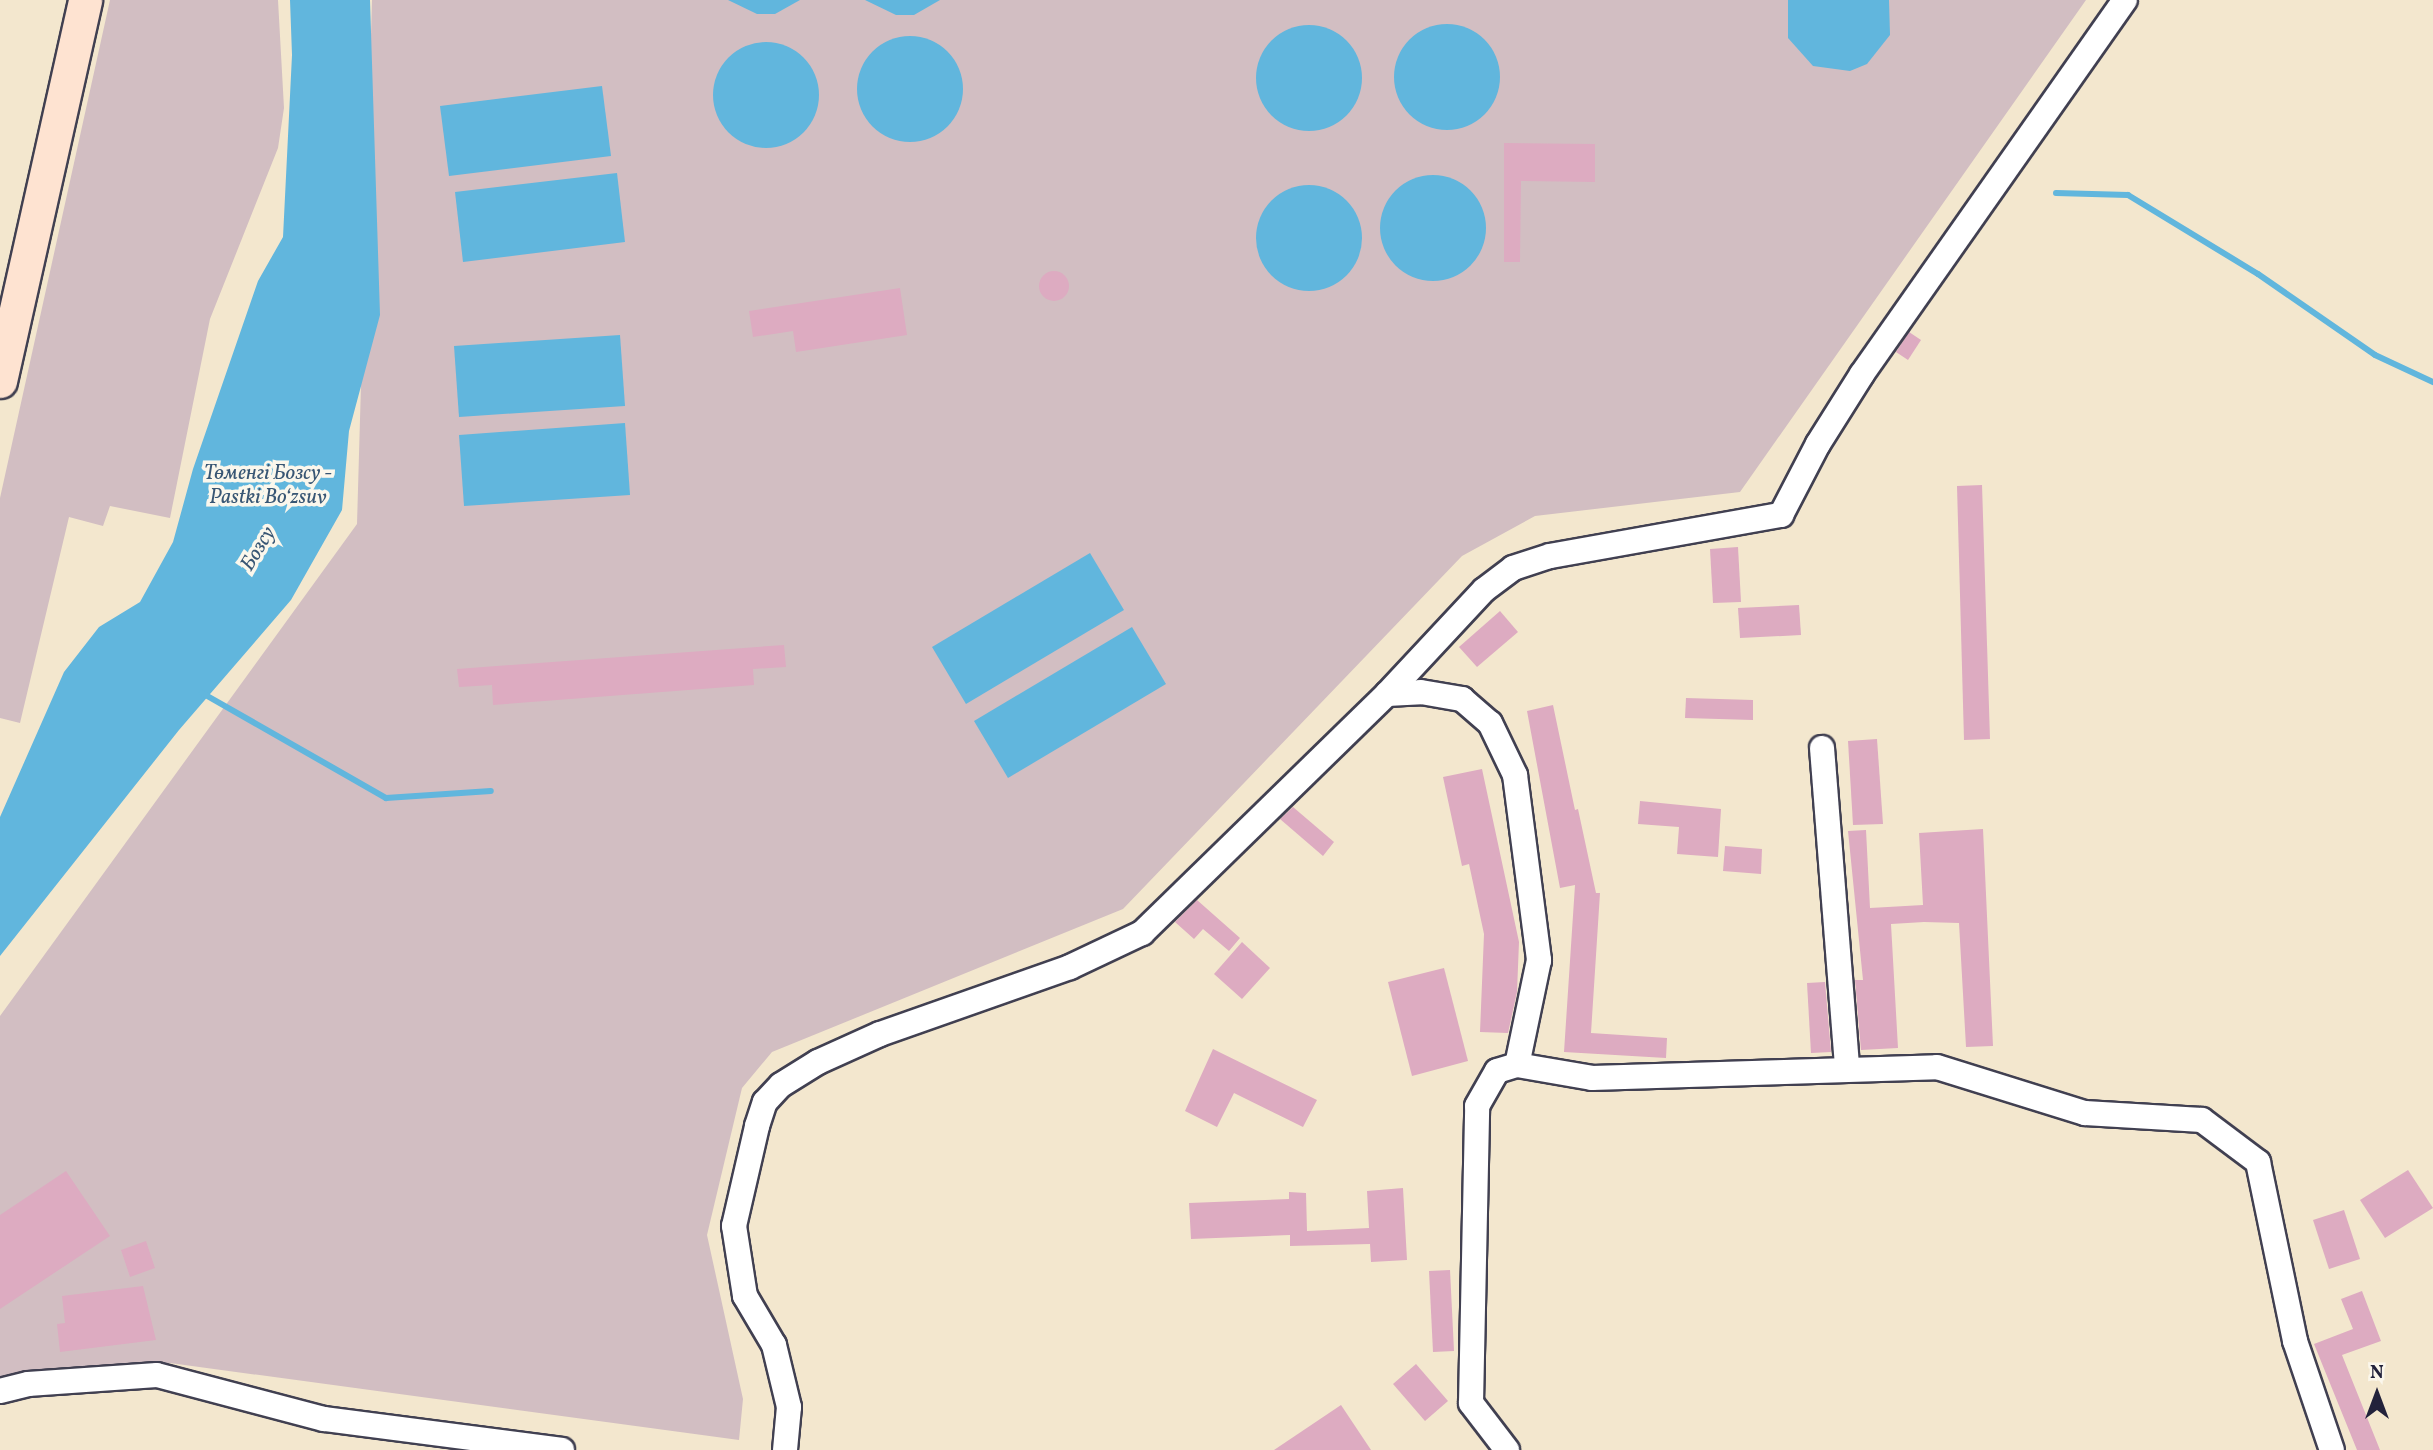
<!DOCTYPE html>
<meta charset="utf-8">
<style>
body{margin:0}
#map{position:relative;width:2433px;height:1450px;overflow:hidden;background:#f3e7ce;font-family:Vollkorn,serif}
div>[style]{position:absolute}
.industrial>*{inset:0;background:#d2bec2}
.water>*{inset:0;background:#61b6dd}
.round{border-radius:50%}
.stream>*{height:6px;margin:-3px;padding:0 3px;transform-origin:3px;border-radius:3px;background:#61b6dd}
.building>*{inset:0;background:#ddabc1}
.roads{filter:drop-shadow(2px 0 #414051) drop-shadow(-2px 0 #414051) drop-shadow(0 2px #414051) drop-shadow(0 -2px #414051)}
.street>*{height:24px;margin:-12px;padding:0 12px;transform-origin:12px;border-radius:12px;background:#fff}
.secondary>*{height:33px;margin:-16.5px;padding:0 16.5px;transform-origin:16.5px;border-radius:16.5px;background:#fee3d1}
span{translate:-50% -50%;white-space:nowrap;text-align:center;line-height:1.15;-webkit-text-stroke:7px #fbf7ec;paint-order:stroke}
.water-label{font-size:21px;color:#385674;font-style:italic}
.north{position:absolute;left:2342px;top:1359px;width:70px;height:70px;-webkit-text-stroke:5px #fbf7ec;paint-order:stroke;rotate:0deg;font-size:19px;font-weight:700;line-height:28px;text-align:center;color:#22223b}
.north::after{content:'';display:block;margin:auto;width:24px;height:32px;background:#22223b;clip-path:polygon(50% 0,100% 100%,50% 72%,0 100%)}
</style>
<div id="map">
<div class="industrial">
<i style="clip-path:polygon(110px 0,278px 0,284px 108px,278px 148px,210px 319px,170px 518px,110px 506px,103px 526px,69px 517px,20px 723px,0 718px,0 498px)"></i>
<i style="clip-path:polygon(372px 0,2086px 0,1740px 492px,1535px 516px,1462px 556px,1123px 909px,772px 1052px,742px 1088px,707px 1235px,743px 1399px,739px 1440px,170px 1363px,34px 1371px,0 1379px,0 1016px,357px 524px)"></i>
</div>
<div class="water">
<i style="clip-path:polygon(290px 0,370px 0,380px 315px,349px 431px,342px 510px,291px 600px,179px 730px,0 956px,0 817px,64px 672px,99px 627px,140px 602px,173px 542px,193px 469px,258px 281px,283px 237px,292px 55px)"></i>
<i style="clip-path:polygon(728px 0,800px 0,775px 14px,757px 14px)"></i>
<i style="clip-path:polygon(865px 0,940px 0,914px 15px,896px 15px)"></i>
<i style="clip-path:polygon(1788px 0,1889px 0,1890px 35px,1867px 64px,1850px 71px,1813px 66px,1788px 38px)"></i>
<i class="round" style="left:1394px;top:24px;width:106px;height:106px"></i>
<i class="round" style="left:1256px;top:25px;width:106px;height:106px"></i>
<i class="round" style="left:857px;top:36px;width:106px;height:106px"></i>
<i class="round" style="left:713px;top:42px;width:106px;height:106px"></i>
<i style="clip-path:polygon(602px 86px,611px 156px,449px 176px,440px 106px)"></i>
<i style="clip-path:polygon(617px 173px,625px 242px,463px 262px,455px 192px)"></i>
<i class="round" style="left:1380px;top:175px;width:106px;height:106px"></i>
<i class="round" style="left:1256px;top:185px;width:106px;height:106px"></i>
<i style="clip-path:polygon(620px 335px,625px 406px,459px 417px,454px 346px)"></i>
<i style="clip-path:polygon(625px 423px,630px 495px,464px 506px,459px 435px)"></i>
<i style="clip-path:polygon(1090px 553px,1124px 610px,966px 704px,932px 647px)"></i>
<i style="clip-path:polygon(1132px 627px,1166px 684px,1008px 778px,974px 721px)"></i>
</div>
<div class="stream">
<i style="left:2056px;top:193px;width:72px;rotate:1.6deg"></i>
<i style="left:2128px;top:195px;width:152px;rotate:31.3deg"></i>
<i style="left:2258px;top:274px;width:142px;rotate:34.7deg"></i>
<i style="left:2375px;top:355px;width:64px;rotate:25deg"></i>
<i style="left:202px;top:693px;width:212px;rotate:29.7deg"></i>
<i style="left:386px;top:798px;width:105px;rotate:-3.8deg"></i>
</div>
<div class="building">
<i style="clip-path:polygon(1504px 143px,1595px 144px,1595px 182px,1521px 181px,1520px 262px,1504px 262px)"></i>
<i class="round" style="left:1039px;top:271px;width:30px;height:30px"></i>
<i style="clip-path:polygon(900px 288px,907px 335px,796px 352px,793px 331px,753px 337px,749px 311px)"></i>
<i style="clip-path:polygon(1909px 332px,1921px 340px,1908px 360px,1896px 352px)"></i>
<i style="clip-path:polygon(1982px 485px,1990px 739px,1964px 740px,1957px 486px)"></i>
<i style="clip-path:polygon(1738px 547px,1741px 602px,1713px 603px,1710px 549px)"></i>
<i style="clip-path:polygon(1799px 605px,1801px 635px,1740px 638px,1738px 608px)"></i>
<i style="clip-path:polygon(1500px 611px,1518px 632px,1477px 667px,1459px 647px)"></i>
<i style="clip-path:polygon(784px 645px,786px 667px,753px 669px,754px 685px,493px 705px,492px 685px,459px 687px,457px 669px)"></i>
<i style="clip-path:polygon(1686px 698px,1753px 700px,1753px 720px,1685px 718px)"></i>
<i style="clip-path:polygon(1553px 705px,1575px 810px,1578px 809px,1596px 893px,1600px 893px,1591px 1033px,1667px 1038px,1666px 1058px,1564px 1052px,1575px 885px,1560px 888px,1527px 711px)"></i>
<i style="clip-path:polygon(1877px 739px,1883px 824px,1853px 825px,1848px 741px)"></i>
<i style="clip-path:polygon(1482px 769px,1519px 942px,1517px 992px,1508px 1033px,1480px 1032px,1484px 934px,1469px 864px,1462px 866px,1443px 777px)"></i>
<i style="clip-path:polygon(1640px 801px,1721px 809px,1718px 857px,1677px 854px,1679px 827px,1638px 824px)"></i>
<i style="clip-path:polygon(1293px 807px,1334px 842px,1323px 856px,1280px 819px)"></i>
<i style="clip-path:polygon(1983px 829px,1993px 1046px,1966px 1047px,1959px 923px,1924px 922px,1891px 924px,1898px 1048px,1861px 1050px,1855px 980px,1863px 980px,1848px 831px,1866px 830px,1870px 908px,1923px 905px,1919px 833px)"></i>
<i style="clip-path:polygon(1725px 846px,1762px 849px,1761px 874px,1723px 871px)"></i>
<i style="clip-path:polygon(1197px 900px,1240px 938px,1229px 951px,1203px 929px,1194px 939px,1175px 922px)"></i>
<i style="clip-path:polygon(1242px 942px,1270px 968px,1242px 999px,1214px 974px)"></i>
<i style="clip-path:polygon(1444px 968px,1468px 1061px,1412px 1076px,1388px 982px)"></i>
<i style="clip-path:polygon(1825px 982px,1831px 1052px,1811px 1053px,1807px 983px)"></i>
<i style="clip-path:polygon(1213px 1049px,1317px 1100px,1303px 1127px,1234px 1093px,1217px 1127px,1185px 1111px)"></i>
<i style="clip-path:polygon(2408px 1170px,2433px 1208px,2385px 1238px,2360px 1200px)"></i>
<i style="clip-path:polygon(66px 1171px,110px 1236px,0 1309px,0 1215px)"></i>
<i style="clip-path:polygon(1403px 1188px,1407px 1260px,1371px 1262px,1370px 1244px,1290px 1246px,1290px 1235px,1191px 1239px,1189px 1203px,1289px 1199px,1289px 1192px,1306px 1193px,1307px 1231px,1369px 1228px,1367px 1191px)"></i>
<i style="clip-path:polygon(2344px 1210px,2360px 1259px,2329px 1269px,2313px 1220px)"></i>
<i style="clip-path:polygon(146px 1241px,155px 1268px,130px 1277px,121px 1250px)"></i>
<i style="clip-path:polygon(1450px 1270px,1454px 1351px,1433px 1352px,1429px 1271px)"></i>
<i style="clip-path:polygon(143px 1286px,156px 1340px,60px 1352px,57px 1324px,65px 1323px,62px 1296px)"></i>
<i style="clip-path:polygon(2362px 1291px,2381px 1341px,2342px 1355px,2380px 1450px,2357px 1450px,2314px 1344px,2353px 1329px,2341px 1299px)"></i>
<i style="clip-path:polygon(1416px 1364px,1448px 1401px,1425px 1421px,1393px 1384px)"></i>
<i style="clip-path:polygon(1341px 1405px,1371px 1450px,1274px 1450px)"></i>
</div>
<div class="roads">
<div class="street">
<i style="left:1387px;top:694px;width:34px;rotate:-3deg"></i>
<i style="left:1421px;top:692px;width:42px;rotate:9.7deg"></i>
<i style="left:1462px;top:699px;width:37px;rotate:41deg"></i>
<i style="left:1490px;top:723px;width:58px;rotate:64.3deg"></i>
<i style="left:1515px;top:775px;width:187px;rotate:82.6deg"></i>
<i style="left:1539px;top:960px;width:107px;rotate:101.8deg"></i>
<i style="left:1822px;top:748px;width:320px;rotate:85.5deg"></i>
<i style="left:0;top:1391px;width:29px;rotate:-14deg"></i>
<i style="left:28px;top:1384px;width:129px;rotate:-4deg"></i>
<i style="left:157px;top:1375px;width:173px;rotate:14.8deg"></i>
<i style="left:324px;top:1419px;width:240px;rotate:7.4deg"></i>
<i style="left:785px;top:1450px;width:43px;rotate:-84.7deg"></i>
<i style="left:789px;top:1407px;width:64px;rotate:-103.6deg"></i>
<i style="left:774px;top:1345px;width:57px;rotate:-120.6deg"></i>
<i style="left:745px;top:1296px;width:71px;rotate:-98.9deg"></i>
<i style="left:734px;top:1226px;width:103px;rotate:-77deg"></i>
<i style="left:757px;top:1126px;width:25px;rotate:-72deg"></i>
<i style="left:765px;top:1102px;width:23px;rotate:-47deg"></i>
<i style="left:781px;top:1085px;width:44px;rotate:-31.9deg"></i>
<i style="left:818px;top:1062px;width:68px;rotate:-24.3deg"></i>
<i style="left:880px;top:1034px;width:201px;rotate:-19.4deg"></i>
<i style="left:1070px;top:967px;width:80px;rotate:-25.3deg"></i>
<i style="left:1142px;top:933px;width:342px;rotate:-44.3deg"></i>
<i style="left:1387px;top:694px;width:142px;rotate:-47deg"></i>
<i style="left:1484px;top:590px;width:36px;rotate:-37deg"></i>
<i style="left:1513px;top:568px;width:39px;rotate:-18deg"></i>
<i style="left:1550px;top:556px;width:235px;rotate:-10.1deg"></i>
<i style="left:1781px;top:515px;width:80px;rotate:-62.5deg"></i>
<i style="left:1818px;top:444px;width:83px;rotate:-57.8deg"></i>
<i style="left:1862px;top:374px;width:457px;rotate:-54.9deg"></i>
<i style="left:1507px;top:1450px;width:59px;rotate:-127.5deg"></i>
<i style="left:1471px;top:1403px;width:297px;rotate:-88.8deg"></i>
<i style="left:1477px;top:1106px;width:40px;rotate:-60.3deg"></i>
<i style="left:1497px;top:1071px;width:21px;rotate:-17deg"></i>
<i style="left:1517px;top:1065px;width:76px;rotate:9.8deg"></i>
<i style="left:1592px;top:1078px;width:345px;rotate:-1.8deg"></i>
<i style="left:1937px;top:1067px;width:155px;rotate:17.3deg"></i>
<i style="left:2085px;top:1113px;width:117px;rotate:3.4deg"></i>
<i style="left:2202px;top:1120px;width:70px;rotate:36.9deg"></i>
<i style="left:2258px;top:1162px;width:183px;rotate:78.3deg"></i>
<i style="left:2295px;top:1341px;width:115px;rotate:71.3deg"></i>
</div>
<div class="secondary">
<i style="left:0;top:381px;width:390px;rotate:-77.4deg"></i>
</div>
</div>
<div class="water-label">
<span style="left:268px;top:486px">Төменгі Бозсу -<br>Pastki Boʻzsuv</span>
<span style="left:259px;top:549px;rotate:-59deg">Бозсу</span>
</div>
<div class="north">N</div>
</div>
